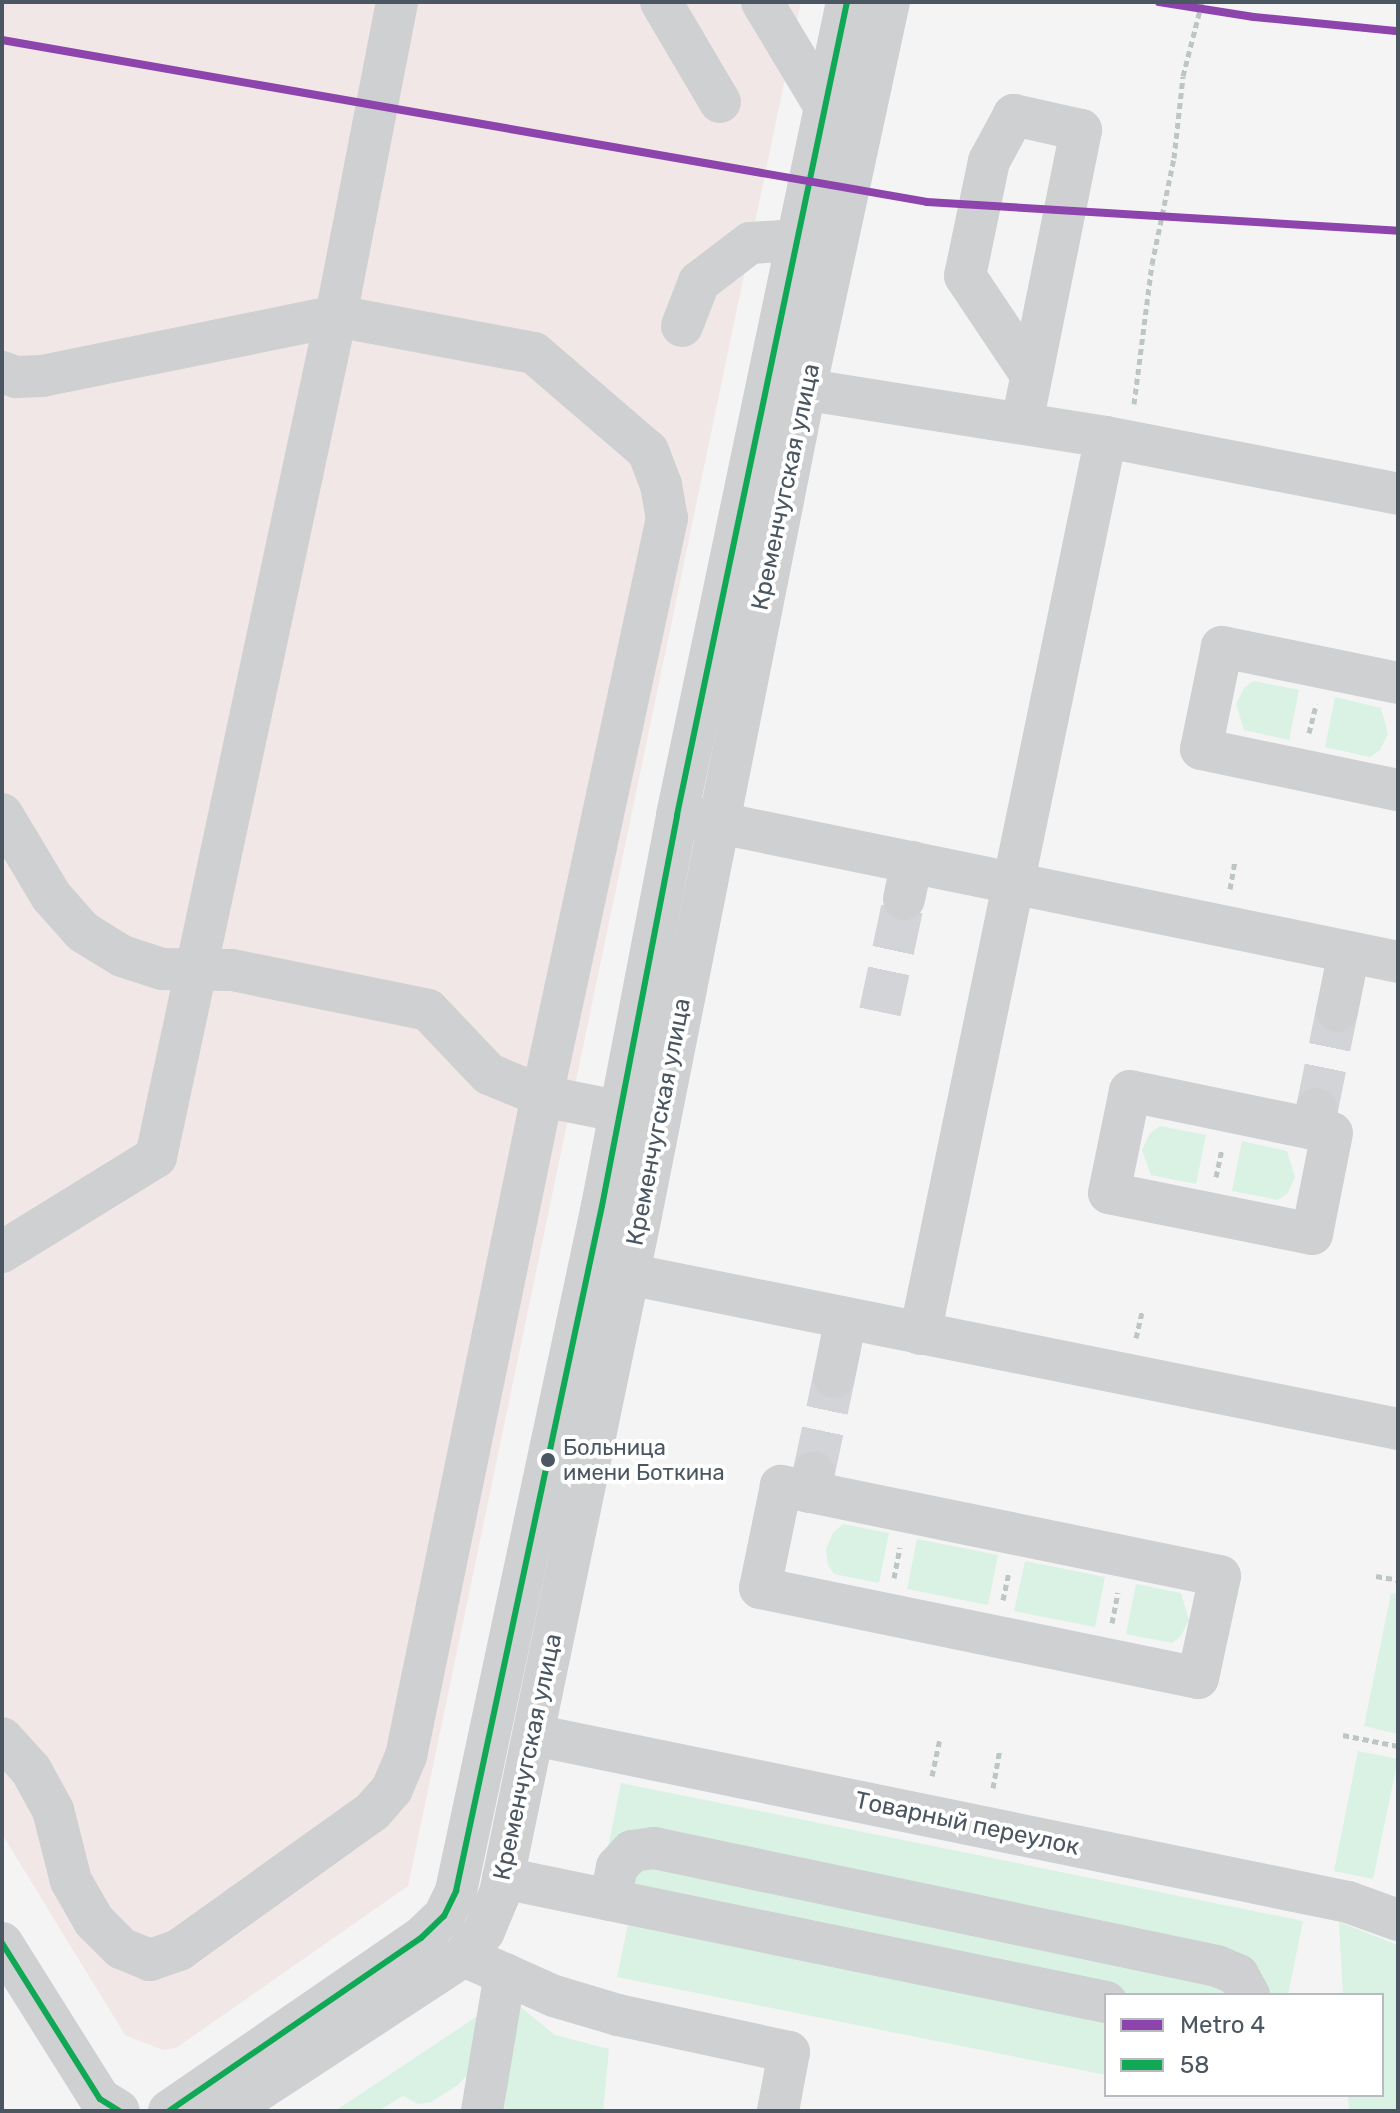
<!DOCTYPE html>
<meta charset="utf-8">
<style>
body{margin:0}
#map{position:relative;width:1400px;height:2113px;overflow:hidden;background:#f4f4f4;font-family:Rubik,sans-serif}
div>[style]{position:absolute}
.medical>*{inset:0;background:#f1e7e6}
.green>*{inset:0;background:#d9f2e3}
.minor-tunnel>*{height:42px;margin-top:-21px;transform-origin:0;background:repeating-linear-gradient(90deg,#d2d4d7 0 42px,transparent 0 63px)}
.path>*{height:5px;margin-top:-2.5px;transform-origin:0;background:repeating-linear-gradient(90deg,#bcc7c4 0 6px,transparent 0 10px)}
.minor>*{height:42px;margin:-21px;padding:0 21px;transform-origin:21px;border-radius:21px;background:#ced0d2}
.bus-1>*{height:6px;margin:-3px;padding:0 3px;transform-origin:3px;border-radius:3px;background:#10a855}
.metro-1>*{height:8px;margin:-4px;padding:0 4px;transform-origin:4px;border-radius:4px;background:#8e44ad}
.dots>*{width:22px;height:22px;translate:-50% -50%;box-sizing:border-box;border:4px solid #fff;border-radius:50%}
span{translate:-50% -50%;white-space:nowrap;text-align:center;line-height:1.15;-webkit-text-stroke:8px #fff;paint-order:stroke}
.bus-label{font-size:22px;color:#4a5661}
.left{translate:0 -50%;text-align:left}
.street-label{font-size:24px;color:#4a5661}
.frame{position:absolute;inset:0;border:4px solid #4a5661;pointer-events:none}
.legend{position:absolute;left:1104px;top:1993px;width:280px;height:104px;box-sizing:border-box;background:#fff;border:2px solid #b7bbc0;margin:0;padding:10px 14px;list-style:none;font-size:24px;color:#4a5661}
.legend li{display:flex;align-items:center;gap:16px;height:40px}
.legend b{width:40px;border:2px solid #b7bbc0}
</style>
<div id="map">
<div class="medical">
<i style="clip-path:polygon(2px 2px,801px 2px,408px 1886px,176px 2048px,163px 2050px,125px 2035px,2px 1834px)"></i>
</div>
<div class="green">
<i style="clip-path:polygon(1253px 681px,1299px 690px,1289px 740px,1244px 730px,1236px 704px,1244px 688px)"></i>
<i style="clip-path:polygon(1335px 697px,1381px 708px,1388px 734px,1380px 750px,1370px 757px,1325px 747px)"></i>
<i style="clip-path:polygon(1160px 1126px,1206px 1135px,1196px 1184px,1151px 1175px,1142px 1150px,1150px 1133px)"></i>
<i style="clip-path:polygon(1242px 1141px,1287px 1151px,1295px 1177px,1288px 1193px,1278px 1200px,1232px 1191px)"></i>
<i style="clip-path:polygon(843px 1524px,889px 1533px,879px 1583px,834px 1574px,828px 1565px,826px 1549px,833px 1533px)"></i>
<i style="clip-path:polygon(917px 1539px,998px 1555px,988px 1605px,907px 1589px)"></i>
<i style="clip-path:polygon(1025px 1561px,1105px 1577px,1095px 1627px,1014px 1611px)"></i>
<i style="clip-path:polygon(1136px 1584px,1181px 1593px,1189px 1620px,1181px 1636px,1172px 1643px,1126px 1634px)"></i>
<i style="clip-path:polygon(1391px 1593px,1398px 1594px,1398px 1734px,1364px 1726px)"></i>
<i style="clip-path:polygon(1358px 1751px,1398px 1759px,1373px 1879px,1334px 1871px)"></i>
<i style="clip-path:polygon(621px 1783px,1303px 1921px,1288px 1995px,1106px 1995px,1106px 2075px,617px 1977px,630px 1915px,596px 1908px)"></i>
<i style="clip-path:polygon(1339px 1922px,1398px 1945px,1398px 2111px,1349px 2111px,1348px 2095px,1382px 2095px,1382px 1995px,1343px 1995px)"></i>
<i style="clip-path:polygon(517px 2004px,555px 2035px,609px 2049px,603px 2111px,504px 2111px)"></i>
<i style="clip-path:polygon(485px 2011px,471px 2071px,458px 2085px,431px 2102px,418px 2104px,403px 2096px,378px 2111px,335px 2111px)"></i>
</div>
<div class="minor-tunnel">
<i style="left:880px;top:1012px;width:116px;rotate:-78deg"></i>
<i style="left:1317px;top:1109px;width:100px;rotate:-78.5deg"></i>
<i style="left:814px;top:1472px;width:97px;rotate:-78.1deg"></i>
</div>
<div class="path">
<i style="left:1134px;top:404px;width:141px;rotate:-82.7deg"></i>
<i style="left:1152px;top:264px;width:108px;rotate:-78.3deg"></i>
<i style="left:1174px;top:158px;width:82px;rotate:-83.7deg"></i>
<i style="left:1183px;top:76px;width:76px;rotate:-75.6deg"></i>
<i style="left:1309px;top:733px;width:30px;rotate:-76deg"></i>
<i style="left:1230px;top:889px;width:27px;rotate:-80deg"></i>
<i style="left:1216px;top:1177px;width:30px;rotate:-78deg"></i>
<i style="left:1136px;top:1338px;width:28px;rotate:-77deg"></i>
<i style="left:1376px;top:1576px;width:22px;rotate:10deg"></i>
<i style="left:894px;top:1578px;width:31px;rotate:-79deg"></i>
<i style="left:1003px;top:1600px;width:30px;rotate:-78deg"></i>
<i style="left:1112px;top:1623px;width:31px;rotate:-79deg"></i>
<i style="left:1343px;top:1735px;width:56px;rotate:11.3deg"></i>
<i style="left:932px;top:1776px;width:39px;rotate:-78deg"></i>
<i style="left:993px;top:1788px;width:39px;rotate:-80deg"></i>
</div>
<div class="minor">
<i style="left:661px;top:2px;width:116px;rotate:59.5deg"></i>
<i style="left:762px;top:2px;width:122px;rotate:59deg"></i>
<i style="left:682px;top:326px;width:47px;rotate:-68.9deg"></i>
<i style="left:699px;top:282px;width:64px;rotate:-37.4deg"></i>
<i style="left:750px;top:243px;width:47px;rotate:-3.7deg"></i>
<i style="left:2px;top:372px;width:15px;rotate:20deg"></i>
<i style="left:16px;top:377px;width:26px;rotate:-2deg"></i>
<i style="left:42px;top:376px;width:300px;rotate:-11.5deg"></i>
<i style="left:336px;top:316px;width:201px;rotate:10.6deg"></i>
<i style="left:534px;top:353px;width:150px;rotate:40.7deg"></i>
<i style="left:648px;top:451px;width:36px;rotate:69deg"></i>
<i style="left:661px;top:485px;width:34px;rotate:80deg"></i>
<i style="left:667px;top:518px;width:591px;rotate:102.2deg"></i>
<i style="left:542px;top:1096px;width:674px;rotate:101.64deg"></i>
<i style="left:406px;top:1756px;width:36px;rotate:113deg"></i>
<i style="left:392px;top:1789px;width:29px;rotate:131deg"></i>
<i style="left:373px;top:1811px;width:239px;rotate:144.4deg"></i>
<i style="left:179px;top:1950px;width:31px;rotate:161deg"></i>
<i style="left:150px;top:1960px;width:31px;rotate:-158deg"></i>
<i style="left:121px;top:1948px;width:38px;rotate:-135deg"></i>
<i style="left:94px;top:1921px;width:46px;rotate:-119.9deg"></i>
<i style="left:71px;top:1881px;width:73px;rotate:-104.2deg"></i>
<i style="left:53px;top:1810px;width:46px;rotate:-118.8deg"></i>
<i style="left:31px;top:1770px;width:43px;rotate:-132.2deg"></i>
<i style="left:777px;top:385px;width:333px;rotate:9deg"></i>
<i style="left:1106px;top:437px;width:298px;rotate:11deg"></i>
<i style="left:1022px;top:423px;width:299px;rotate:-78.6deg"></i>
<i style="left:1081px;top:130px;width:69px;rotate:-167.4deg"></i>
<i style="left:1014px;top:115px;width:52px;rotate:118.5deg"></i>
<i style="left:989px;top:161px;width:117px;rotate:101.8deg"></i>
<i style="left:965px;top:276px;width:117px;rotate:56.2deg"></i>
<i style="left:1398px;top:683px;width:180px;rotate:-168.4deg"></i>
<i style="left:1222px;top:647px;width:104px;rotate:101.6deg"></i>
<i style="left:1201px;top:749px;width:201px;rotate:11.8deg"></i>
<i style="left:2px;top:814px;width:96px;rotate:59.1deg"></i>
<i style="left:51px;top:896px;width:48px;rotate:48.4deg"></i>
<i style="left:83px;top:932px;width:46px;rotate:31.6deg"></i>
<i style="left:122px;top:956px;width:42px;rotate:18deg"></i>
<i style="left:162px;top:969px;width:70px;rotate:0.8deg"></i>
<i style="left:232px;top:970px;width:200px;rotate:11.5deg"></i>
<i style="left:428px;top:1010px;width:88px;rotate:46.4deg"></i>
<i style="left:489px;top:1074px;width:57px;rotate:22.5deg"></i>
<i style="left:542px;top:1096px;width:107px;rotate:11.3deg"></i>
<i style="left:690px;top:817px;width:723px;rotate:11.57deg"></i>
<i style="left:904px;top:899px;width:38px;rotate:-78deg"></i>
<i style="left:1337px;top:1011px;width:60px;rotate:-78.5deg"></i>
<i style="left:1313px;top:1129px;width:19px;rotate:12deg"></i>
<i style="left:1332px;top:1133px;width:103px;rotate:101.2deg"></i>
<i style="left:1312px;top:1234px;width:207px;rotate:-168.6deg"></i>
<i style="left:1109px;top:1193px;width:104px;rotate:-78.4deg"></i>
<i style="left:1130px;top:1091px;width:187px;rotate:11.7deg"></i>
<i style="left:1313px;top:1129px;width:20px;rotate:-79deg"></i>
<i style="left:2px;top:1252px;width:181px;rotate:-31.7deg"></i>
<i style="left:156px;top:1157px;width:860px;rotate:-77.92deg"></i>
<i style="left:336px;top:316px;width:320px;rotate:-79deg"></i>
<i style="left:603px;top:1269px;width:811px;rotate:11.38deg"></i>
<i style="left:920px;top:1334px;width:916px;rotate:-78.29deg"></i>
<i style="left:834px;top:1377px;width:60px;rotate:-78.5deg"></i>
<i style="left:810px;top:1492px;width:30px;rotate:-168deg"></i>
<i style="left:781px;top:1486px;width:104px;rotate:101.6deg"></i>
<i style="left:760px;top:1588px;width:447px;rotate:11.6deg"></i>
<i style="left:1198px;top:1678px;width:104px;rotate:-77.8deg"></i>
<i style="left:1220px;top:1576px;width:419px;rotate:-168.4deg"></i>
<i style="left:810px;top:1492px;width:20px;rotate:-79deg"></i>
<i style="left:534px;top:1735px;width:831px;rotate:11.59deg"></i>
<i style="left:1348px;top:1902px;width:53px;rotate:19.8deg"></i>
<i style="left:503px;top:1878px;width:616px;rotate:11.62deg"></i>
<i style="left:610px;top:1900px;width:34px;rotate:-78deg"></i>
<i style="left:617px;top:1867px;width:22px;rotate:-47deg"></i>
<i style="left:632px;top:1851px;width:22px;rotate:-8deg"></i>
<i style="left:654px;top:1848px;width:575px;rotate:11.84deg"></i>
<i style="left:1217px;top:1966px;width:23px;rotate:23deg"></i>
<i style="left:1238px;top:1975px;width:23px;rotate:61deg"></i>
<i style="left:2px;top:1943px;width:184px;rotate:57.9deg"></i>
<i style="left:100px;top:2099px;width:22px;rotate:32deg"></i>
<i style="left:464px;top:1956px;width:98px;rotate:24deg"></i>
<i style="left:554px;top:1996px;width:67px;rotate:16.5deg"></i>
<i style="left:618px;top:2015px;width:175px;rotate:12.2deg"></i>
<i style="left:789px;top:2052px;width:60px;rotate:100.6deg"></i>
<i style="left:169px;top:2111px;width:306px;rotate:-34.5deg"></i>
<i style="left:421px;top:1938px;width:32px;rotate:-44deg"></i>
<i style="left:444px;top:1916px;width:28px;rotate:-64deg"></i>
<i style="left:456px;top:1891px;width:700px;rotate:-77.97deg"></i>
<i style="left:602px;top:1206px;width:398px;rotate:-79.1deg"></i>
<i style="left:677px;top:815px;width:831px;rotate:-78.19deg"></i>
<i style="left:227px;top:2111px;width:283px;rotate:-33.2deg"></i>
<i style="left:464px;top:1956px;width:32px;rotate:-51deg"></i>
<i style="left:484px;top:1931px;width:41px;rotate:-67.2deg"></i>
<i style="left:500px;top:1893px;width:693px;rotate:-78.25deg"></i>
<i style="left:641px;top:1215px;width:841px;rotate:-78.76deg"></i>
<i style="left:805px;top:390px;width:397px;rotate:-77.8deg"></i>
<i style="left:482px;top:2111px;width:139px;rotate:-80.5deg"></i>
</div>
<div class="bus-1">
<i style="left:2px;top:1943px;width:184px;rotate:57.9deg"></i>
<i style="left:100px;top:2099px;width:22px;rotate:32deg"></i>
<i style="left:169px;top:2111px;width:306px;rotate:-34.5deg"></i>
<i style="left:421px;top:1938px;width:32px;rotate:-44deg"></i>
<i style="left:444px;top:1916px;width:28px;rotate:-64deg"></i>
<i style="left:456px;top:1891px;width:700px;rotate:-77.97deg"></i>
<i style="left:602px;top:1206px;width:398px;rotate:-79.1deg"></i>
<i style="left:677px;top:815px;width:831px;rotate:-78.19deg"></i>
</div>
<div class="metro-1">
<i style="left:1159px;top:2px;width:96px;rotate:9deg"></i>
<i style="left:1254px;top:17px;width:145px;rotate:5.6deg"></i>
<i style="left:2px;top:40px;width:939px;rotate:9.93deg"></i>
<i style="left:927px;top:202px;width:472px;rotate:3.5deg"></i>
</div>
<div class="dots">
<i style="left:548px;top:1460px;background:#4a5661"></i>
</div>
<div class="bus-label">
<span class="left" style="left:563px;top:1460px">Больница<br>имени Боткина</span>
</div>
<div class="street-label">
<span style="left:786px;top:487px;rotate:-78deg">Кременчугская улица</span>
<span style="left:659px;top:1122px;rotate:-79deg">Кременчугская улица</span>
<span style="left:528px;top:1757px;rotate:-78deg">Кременчугская улица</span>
<span style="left:967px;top:1824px;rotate:12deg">Товарный переулок</span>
</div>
<div class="frame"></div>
<ul class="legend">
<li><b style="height:10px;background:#8e44ad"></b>Metro 4</li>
<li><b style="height:10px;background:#10a855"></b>58</li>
</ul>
</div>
